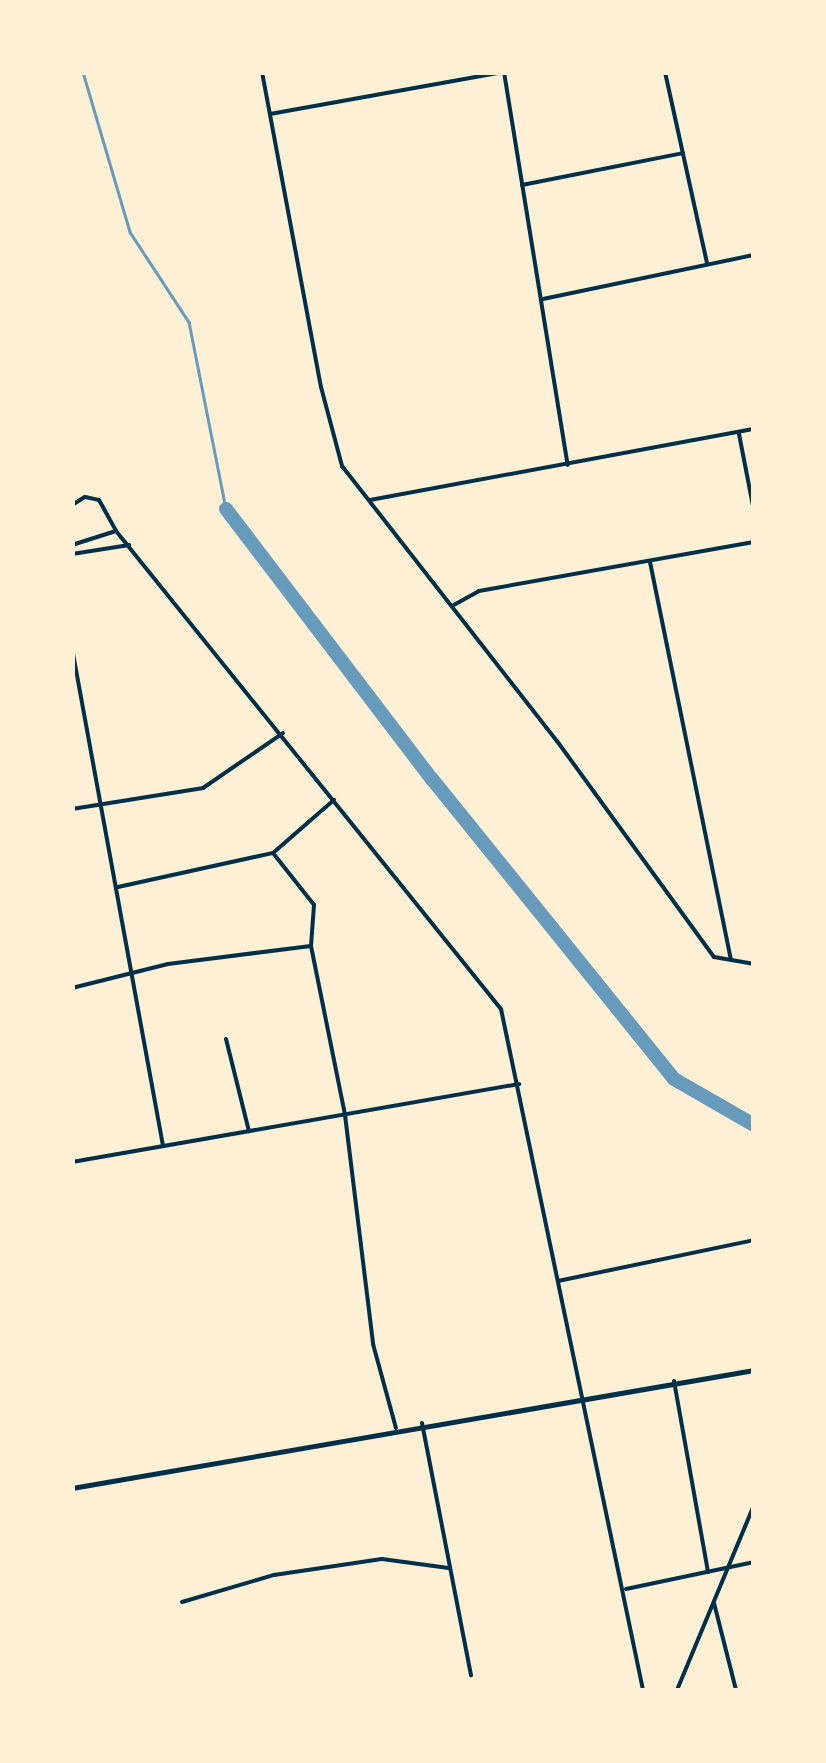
<!DOCTYPE html>
<style>
body{margin:0}
#map{position:relative;width:826px;height:1763px;overflow:hidden;background:#fdf0d5;font-family:"Alegreya Sans",sans-serif}
div>[style]{position:absolute}
.stream>*{height:2.5px;margin:-1.25px;padding:0 1.25px;transform-origin:1.25px;border-radius:1.25px;background:#669bbc}
.river>*{height:14px;margin:-7px;padding:0 7px;transform-origin:7px;border-radius:7px;background:#669bbc}
.minor>*{height:4px;margin:-2px;padding:0 2px;transform-origin:2px;border-radius:2px;background:#003049}
.tertiary>*{height:5px;margin:-2.5px;padding:0 2.5px;transform-origin:2.5px;border-radius:2.5px;background:#003049}
span{translate:-50% -50%;white-space:nowrap;text-align:center;line-height:1.15;-webkit-text-stroke:8px #fdf0d5;paint-order:stroke}
.frame{position:absolute;inset:0;border:75px solid #fdf0d5;pointer-events:none}
</style>
<div id="map">
<div class="stream">
<i style="left:83px;top:72px;width:167px;rotate:73.6deg"></i>
<i style="left:130px;top:232px;width:108px;rotate:56.8deg"></i>
<i style="left:189px;top:322px;width:191px;rotate:78.8deg"></i>
</div>
<div class="river">
<i style="left:226px;top:509px;width:340px;rotate:52.7deg"></i>
<i style="left:432px;top:779px;width:385px;rotate:51.1deg"></i>
<i style="left:674px;top:1079px;width:92px;rotate:29.9deg"></i>
</div>
<div class="minor">
<i style="left:262px;top:72px;width:320px;rotate:79.4deg"></i>
<i style="left:321px;top:387px;width:82px;rotate:75.1deg"></i>
<i style="left:342px;top:466px;width:349px;rotate:52deg"></i>
<i style="left:557px;top:741px;width:267px;rotate:54deg"></i>
<i style="left:714px;top:957px;width:41px;rotate:9.9deg"></i>
<i style="left:504px;top:72px;width:398px;rotate:80.8deg"></i>
<i style="left:665px;top:72px;width:196px;rotate:77.6deg"></i>
<i style="left:270px;top:114px;width:237px;rotate:-10.2deg"></i>
<i style="left:522px;top:185px;width:164px;rotate:-11.2deg"></i>
<i style="left:543px;top:299px;width:216px;rotate:-11.8deg"></i>
<i style="left:739px;top:434px;width:78px;rotate:79deg"></i>
<i style="left:370px;top:500px;width:391px;rotate:-10.5deg"></i>
<i style="left:72px;top:505px;width:15px;rotate:-32deg"></i>
<i style="left:85px;top:497px;width:14px;rotate:12deg"></i>
<i style="left:99px;top:500px;width:35px;rotate:61deg"></i>
<i style="left:116px;top:531px;width:614px;rotate:51.15deg"></i>
<i style="left:501px;top:1009px;width:696px;rotate:78.22deg"></i>
<i style="left:72px;top:545px;width:46px;rotate:-17.7deg"></i>
<i style="left:72px;top:554px;width:58px;rotate:-9deg"></i>
<i style="left:650px;top:562px;width:405px;rotate:78.5deg"></i>
<i style="left:452px;top:606px;width:31px;rotate:-29deg"></i>
<i style="left:479px;top:591px;width:279px;rotate:-10.1deg"></i>
<i style="left:72px;top:648px;width:506px;rotate:79.64deg"></i>
<i style="left:72px;top:809px;width:133px;rotate:-9.1deg"></i>
<i style="left:203px;top:788px;width:97px;rotate:-34.5deg"></i>
<i style="left:273px;top:853px;width:66px;rotate:51.7deg"></i>
<i style="left:314px;top:905px;width:41px;rotate:94.2deg"></i>
<i style="left:311px;top:946px;width:172px;rotate:78.6deg"></i>
<i style="left:345px;top:1115px;width:231px;rotate:83deg"></i>
<i style="left:373px;top:1344px;width:87px;rotate:74.7deg"></i>
<i style="left:118px;top:887px;width:159px;rotate:-12.4deg"></i>
<i style="left:273px;top:853px;width:81px;rotate:-41deg"></i>
<i style="left:72px;top:988px;width:99px;rotate:-14deg"></i>
<i style="left:168px;top:964px;width:144px;rotate:-7.2deg"></i>
<i style="left:226px;top:1039px;width:95px;rotate:76deg"></i>
<i style="left:72px;top:1162px;width:454px;rotate:-9.9deg"></i>
<i style="left:558px;top:1281px;width:200px;rotate:-11.8deg"></i>
<i style="left:674px;top:1381px;width:194px;rotate:79.9deg"></i>
<i style="left:422px;top:1423px;width:257px;rotate:79deg"></i>
<i style="left:626px;top:1589px;width:131px;rotate:-11.9deg"></i>
<i style="left:182px;top:1602px;width:96px;rotate:-16.4deg"></i>
<i style="left:274px;top:1575px;width:109px;rotate:-8.4deg"></i>
<i style="left:382px;top:1559px;width:67px;rotate:7.8deg"></i>
<i style="left:714px;top:1603px;width:90px;rotate:75.8deg"></i>
<i style="left:677px;top:1690px;width:200px;rotate:-67.4deg"></i>
</div>
<div class="tertiary">
<i style="left:72px;top:1488px;width:692px;rotate:-9.82deg"></i>
</div>
<div class="frame"></div>
</div>
